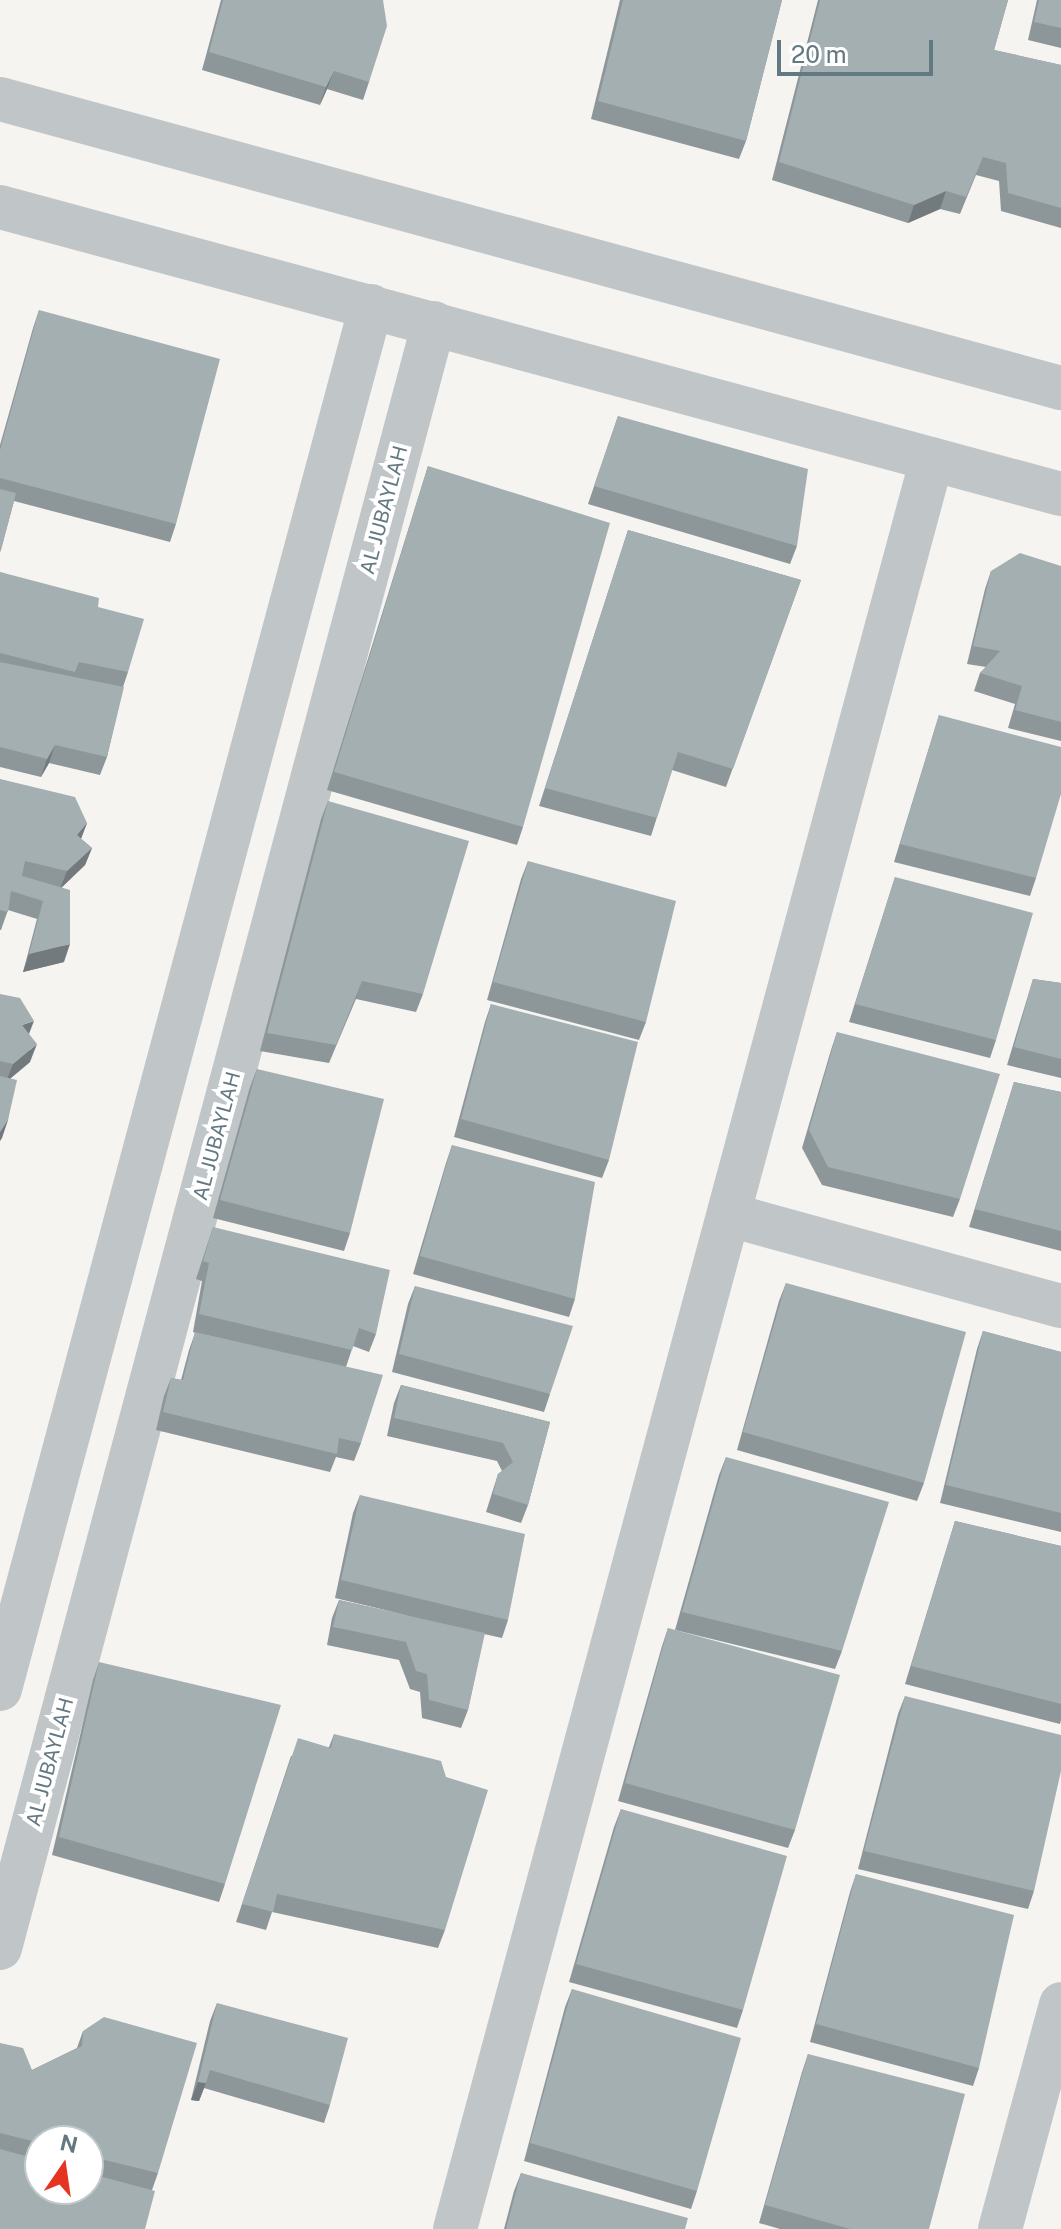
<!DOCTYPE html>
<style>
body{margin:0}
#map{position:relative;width:1061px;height:2229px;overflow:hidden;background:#f5f4f1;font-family:"Public Sans",sans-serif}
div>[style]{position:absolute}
.minor>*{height:44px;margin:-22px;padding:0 22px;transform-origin:22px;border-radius:22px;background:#c0c5c7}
.tertiary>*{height:44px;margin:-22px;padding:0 22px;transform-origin:22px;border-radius:22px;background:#c0c5c7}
.wall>*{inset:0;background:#8d9699}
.shaded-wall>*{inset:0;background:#737a7d}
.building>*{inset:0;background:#a4afb2}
span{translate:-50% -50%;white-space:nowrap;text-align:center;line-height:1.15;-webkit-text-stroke:8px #fff;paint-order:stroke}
.street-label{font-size:20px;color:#637982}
.north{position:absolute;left:24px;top:2125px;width:80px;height:80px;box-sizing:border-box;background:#fff;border:2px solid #c1c9cd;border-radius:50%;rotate:13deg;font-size:22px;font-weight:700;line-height:32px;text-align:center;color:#637982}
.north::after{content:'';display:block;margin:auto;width:28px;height:36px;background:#e53421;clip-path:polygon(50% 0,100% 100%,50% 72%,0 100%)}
.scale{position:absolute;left:777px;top:40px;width:156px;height:36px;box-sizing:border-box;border:4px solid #637982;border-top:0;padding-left:10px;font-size:24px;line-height:28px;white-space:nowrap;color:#637982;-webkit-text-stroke:6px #fff;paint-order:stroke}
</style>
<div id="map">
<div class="minor">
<i style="left:730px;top:1215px;width:343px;rotate:15.4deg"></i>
<i style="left:455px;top:2229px;width:1833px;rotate:-74.92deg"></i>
<i style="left:1000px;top:2229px;width:233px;rotate:-74.8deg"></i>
</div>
<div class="tertiary">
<i style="left:0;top:99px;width:1100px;rotate:15.24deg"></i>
<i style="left:0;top:207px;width:1099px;rotate:15.14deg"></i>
<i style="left:0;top:1689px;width:1432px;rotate:-74.98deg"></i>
<i style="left:0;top:1948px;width:1682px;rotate:-75.05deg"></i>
</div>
<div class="wall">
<i style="clip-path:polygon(221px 0,383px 0,369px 82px,363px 100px,327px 89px,320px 105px,202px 70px)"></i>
<i style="clip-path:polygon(620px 0,782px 0,746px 141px,739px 159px,591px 119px)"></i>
<i style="clip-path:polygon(818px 0,1008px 0,994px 50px,1061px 65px,1061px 228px,1001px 211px,999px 181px,976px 175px,960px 214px,940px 209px,908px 223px,772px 180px)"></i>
<i style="clip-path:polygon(1037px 0,1061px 0,1061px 48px,1028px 40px)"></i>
<i style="clip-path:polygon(39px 310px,176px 524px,170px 542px,14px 501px,0 553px,0 445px,33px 328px)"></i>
<i style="clip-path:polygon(618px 416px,797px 546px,790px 564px,588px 504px)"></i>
<i style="clip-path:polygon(428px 466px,523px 827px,517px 845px,327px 790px)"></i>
<i style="clip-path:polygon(628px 530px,801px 580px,726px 787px,672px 770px,651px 836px,539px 806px)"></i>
<i style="clip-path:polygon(1061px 566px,1061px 741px,1008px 728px,1015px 704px,974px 691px,980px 673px,986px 667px,967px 664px,985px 589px,991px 571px)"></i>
<i style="clip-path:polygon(0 572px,98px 607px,128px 672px,123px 687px,107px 757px,100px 775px,49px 763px,41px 777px,0 767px)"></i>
<i style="clip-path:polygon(939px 715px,1036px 878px,1030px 896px,894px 862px)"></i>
<i style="clip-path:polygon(0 779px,87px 823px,81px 839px,92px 848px,85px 865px,61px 888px,64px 962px,23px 972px,37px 919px,8px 910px,1px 930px,0 930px)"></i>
<i style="clip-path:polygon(328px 801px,423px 994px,416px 1012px,356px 999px,329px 1063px,260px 1051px,321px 819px)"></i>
<i style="clip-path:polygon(528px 861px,646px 1022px,639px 1040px,487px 1000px,521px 879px)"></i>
<i style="clip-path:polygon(895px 877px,996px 1040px,990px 1058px,849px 1022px)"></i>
<i style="clip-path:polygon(1033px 979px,1061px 983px,1061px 1078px,1007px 1065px)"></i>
<i style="clip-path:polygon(0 994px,29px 1034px,30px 1062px,11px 1078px,8px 1120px,0 1141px)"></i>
<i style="clip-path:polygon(491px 1004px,609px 1160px,602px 1178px,454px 1137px,485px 1022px)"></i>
<i style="clip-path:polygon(837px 1032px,960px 1199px,953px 1217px,822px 1185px,802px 1148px,831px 1050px)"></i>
<i style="clip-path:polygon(257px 1069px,350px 1233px,344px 1251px,213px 1218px,250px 1087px)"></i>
<i style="clip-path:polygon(1014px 1082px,1061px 1092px,1061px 1251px,969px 1227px)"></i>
<i style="clip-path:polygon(452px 1145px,575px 1299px,569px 1317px,413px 1274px,446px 1163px)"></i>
<i style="clip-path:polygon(213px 1227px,376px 1334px,369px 1352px,353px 1346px,346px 1367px,361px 1443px,354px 1461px,336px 1457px,330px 1472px,156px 1430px,164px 1396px,171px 1378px,181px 1380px,189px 1350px,195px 1333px,193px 1332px,202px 1281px,196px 1279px)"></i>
<i style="clip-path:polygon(786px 1283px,924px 1483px,917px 1501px,737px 1450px,779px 1301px)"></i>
<i style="clip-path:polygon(415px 1286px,550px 1394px,544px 1412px,392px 1372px,408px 1304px)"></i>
<i style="clip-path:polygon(983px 1331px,1061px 1352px,1061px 1532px,940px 1503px,977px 1349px)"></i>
<i style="clip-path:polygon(401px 1385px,550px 1422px,528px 1505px,521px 1523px,486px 1512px,498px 1474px,502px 1471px,497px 1461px,387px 1436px,394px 1403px)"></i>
<i style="clip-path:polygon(726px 1457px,842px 1651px,835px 1669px,675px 1630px,719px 1475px)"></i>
<i style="clip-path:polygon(360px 1495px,508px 1620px,502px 1638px,484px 1634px,468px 1710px,461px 1728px,422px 1718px,420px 1692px,410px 1689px,399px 1660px,327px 1645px,332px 1618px,339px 1600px,410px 1616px,335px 1598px,353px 1513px)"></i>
<i style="clip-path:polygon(955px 1521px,1061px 1546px,1061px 1720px,1060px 1724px,905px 1684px)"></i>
<i style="clip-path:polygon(668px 1628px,795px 1830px,788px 1848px,618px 1801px,662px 1646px)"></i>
<i style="clip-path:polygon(99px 1662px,225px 1884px,219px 1902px,52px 1855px,93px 1680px)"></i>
<i style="clip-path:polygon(905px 1696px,1034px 1891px,1028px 1909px,858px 1869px,898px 1714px)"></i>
<i style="clip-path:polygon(334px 1734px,445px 1930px,438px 1948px,272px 1912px,266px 1930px,236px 1922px,291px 1756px,329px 1747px)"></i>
<i style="clip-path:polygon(621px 1809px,743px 2010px,737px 2028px,569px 1982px,614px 1827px)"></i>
<i style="clip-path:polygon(856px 1874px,979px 2068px,973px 2086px,810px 2042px,850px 1892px)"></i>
<i style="clip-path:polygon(572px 1989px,697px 2191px,691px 2209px,524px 2161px,565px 2007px)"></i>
<i style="clip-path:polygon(217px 2003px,330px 2105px,324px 2123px,204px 2088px,199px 2101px,191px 2100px,210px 2021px)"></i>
<i style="clip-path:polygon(evenodd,83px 2031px,158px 2173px,152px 2190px,0 2229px,0 2043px,32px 2070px,77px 2048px,83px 2031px,40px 2141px,88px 2141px,88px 2189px,40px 2189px,40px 2141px)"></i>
<i style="clip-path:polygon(808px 2054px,929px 2229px,780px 2229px,759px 2223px,802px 2072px)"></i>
<i style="clip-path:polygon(521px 2173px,685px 2229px,504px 2229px,514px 2191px)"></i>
</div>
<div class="shaded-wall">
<i style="clip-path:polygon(334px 71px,327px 89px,320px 105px,326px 87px)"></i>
<i style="clip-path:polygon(946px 191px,940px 209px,908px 223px,914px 205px)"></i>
<i style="clip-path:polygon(55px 745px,49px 763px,41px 777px,47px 759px)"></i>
<i style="clip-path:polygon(87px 823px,80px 841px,77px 835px)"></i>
<i style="clip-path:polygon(92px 848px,85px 865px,60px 889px,67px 871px)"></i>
<i style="clip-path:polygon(70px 944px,64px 962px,23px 972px,29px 954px)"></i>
<i style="clip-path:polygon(34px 1021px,27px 1039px,22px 1025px)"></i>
<i style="clip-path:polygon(37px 1044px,30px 1062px,6px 1082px,13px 1064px)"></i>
<i style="clip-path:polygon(8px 1120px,2px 1138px,0 1141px,0 1132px)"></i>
<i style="clip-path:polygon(198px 2082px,206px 2083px,199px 2101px,191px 2100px)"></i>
</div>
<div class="building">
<i style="clip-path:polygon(223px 0,383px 0,387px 26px,369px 82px,334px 71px,326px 87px,209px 52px)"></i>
<i style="clip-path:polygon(623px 0,782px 0,746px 141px,598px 101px)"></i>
<i style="clip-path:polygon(820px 0,1008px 0,994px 50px,1061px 65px,1061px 208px,1008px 193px,1006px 163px,983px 157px,966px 197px,946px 191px,914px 205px,779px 162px)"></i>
<i style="clip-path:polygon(1039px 0,1061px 0,1061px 28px,1034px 22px)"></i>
<i style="clip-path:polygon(39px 310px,220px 359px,176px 524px,0 478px,0 450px)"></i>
<i style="clip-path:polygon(618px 416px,808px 469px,797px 546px,594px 486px)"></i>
<i style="clip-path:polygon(428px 466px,610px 523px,523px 827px,334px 772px)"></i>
<i style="clip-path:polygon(0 489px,16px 493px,1px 550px,0 549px)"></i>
<i style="clip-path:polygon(628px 530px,801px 580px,733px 769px,678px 752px,657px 818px,545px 788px)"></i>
<i style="clip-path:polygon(1020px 553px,1061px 566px,1061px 722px,1015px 710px,1022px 686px,980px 673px,1000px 651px,973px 646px,991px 571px)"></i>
<i style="clip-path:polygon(0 572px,99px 598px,98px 607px,144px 619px,128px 672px,79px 662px,75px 672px,0 653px)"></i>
<i style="clip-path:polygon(0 662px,124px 687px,107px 757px,55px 745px,47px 759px,0 747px)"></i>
<i style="clip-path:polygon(939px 715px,1061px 747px,1061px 794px,1036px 878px,900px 844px)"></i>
<i style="clip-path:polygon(0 779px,75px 797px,87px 823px,77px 835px,92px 848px,67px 871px,25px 861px,22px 876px,70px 890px,70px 944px,29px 954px,43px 901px,11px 891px,8px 912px,0 910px)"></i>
<i style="clip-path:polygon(328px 801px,469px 841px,423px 994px,362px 981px,336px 1045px,267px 1033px)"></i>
<i style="clip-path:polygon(528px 861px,676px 901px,646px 1022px,493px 982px)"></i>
<i style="clip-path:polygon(895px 877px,1033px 913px,996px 1040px,855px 1004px)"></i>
<i style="clip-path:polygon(1033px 979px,1061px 983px,1061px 1059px,1014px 1047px)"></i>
<i style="clip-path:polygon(0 994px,20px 998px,34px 1021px,22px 1025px,37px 1044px,13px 1064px,0 1061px)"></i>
<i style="clip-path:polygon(491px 1004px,638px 1042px,609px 1160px,461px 1119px)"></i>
<i style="clip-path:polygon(837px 1032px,1000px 1074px,960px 1199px,828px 1167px,809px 1130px)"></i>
<i style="clip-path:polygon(257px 1069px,384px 1099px,350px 1233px,220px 1200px)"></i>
<i style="clip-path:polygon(0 1076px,17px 1080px,8px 1120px,0 1132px)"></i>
<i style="clip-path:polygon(1014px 1082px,1061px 1092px,1061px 1231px,975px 1209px)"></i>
<i style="clip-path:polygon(452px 1145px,595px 1182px,575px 1299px,420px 1256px)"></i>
<i style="clip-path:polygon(213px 1227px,390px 1270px,376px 1334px,359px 1328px,352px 1350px,199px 1314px,209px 1263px,203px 1261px)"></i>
<i style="clip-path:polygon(786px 1283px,966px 1332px,924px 1483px,743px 1432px)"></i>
<i style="clip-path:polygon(415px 1286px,573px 1326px,550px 1394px,399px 1354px)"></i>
<i style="clip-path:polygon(983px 1331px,1061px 1352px,1061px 1513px,946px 1485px)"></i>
<i style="clip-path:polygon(195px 1332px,383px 1375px,361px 1443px,339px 1438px,337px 1454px,163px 1412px,171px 1378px,183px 1380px)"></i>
<i style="clip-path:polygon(401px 1385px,550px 1422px,528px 1505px,493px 1494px,498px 1474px,513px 1462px,503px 1443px,394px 1418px)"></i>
<i style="clip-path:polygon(726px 1457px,889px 1502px,842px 1651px,682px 1612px)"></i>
<i style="clip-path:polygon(360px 1495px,525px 1534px,508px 1620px,341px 1580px)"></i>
<i style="clip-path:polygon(955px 1521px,1061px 1546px,1061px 1704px,911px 1666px)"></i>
<i style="clip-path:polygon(339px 1600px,485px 1633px,468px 1710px,429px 1700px,427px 1674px,416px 1671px,406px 1642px,333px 1627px)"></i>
<i style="clip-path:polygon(668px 1628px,840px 1675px,795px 1830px,625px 1783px)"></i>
<i style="clip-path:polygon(99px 1662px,281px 1705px,225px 1884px,59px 1837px)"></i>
<i style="clip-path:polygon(905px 1696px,1061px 1735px,1061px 1771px,1034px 1891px,864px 1851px)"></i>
<i style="clip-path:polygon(334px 1734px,441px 1761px,446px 1777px,488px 1790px,445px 1930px,277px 1894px,273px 1912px,242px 1904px,298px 1738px,331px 1748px)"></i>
<i style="clip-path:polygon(621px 1809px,787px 1856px,743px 2010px,576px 1964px)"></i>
<i style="clip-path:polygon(856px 1874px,1014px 1915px,979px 2068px,816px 2024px)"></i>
<i style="clip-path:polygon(572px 1989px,741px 2038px,697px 2191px,530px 2143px)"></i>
<i style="clip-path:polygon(217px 2003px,348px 2038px,330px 2105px,210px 2070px,206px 2083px,198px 2082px)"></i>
<i style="clip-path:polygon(104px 2017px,197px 2043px,158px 2173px,88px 2156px,88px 2141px,40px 2141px,40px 2143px,0 2133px,0 2043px,23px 2048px,32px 2070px,82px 2046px,83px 2031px)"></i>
<i style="clip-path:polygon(808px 2054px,965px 2094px,929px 2229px,850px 2229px,765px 2205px)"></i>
<i style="clip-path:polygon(0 2149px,40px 2160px,40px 2189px,88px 2189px,88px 2173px,155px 2191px,145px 2229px,0 2229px)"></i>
<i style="clip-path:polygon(521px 2173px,688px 2218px,685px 2229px,506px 2229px)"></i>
</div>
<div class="street-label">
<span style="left:384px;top:510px;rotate:-75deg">AL JUBAYLAH</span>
<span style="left:217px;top:1136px;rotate:-75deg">AL JUBAYLAH</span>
<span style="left:50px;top:1762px;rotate:-75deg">AL JUBAYLAH</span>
</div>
<div class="north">N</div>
<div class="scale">20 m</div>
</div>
